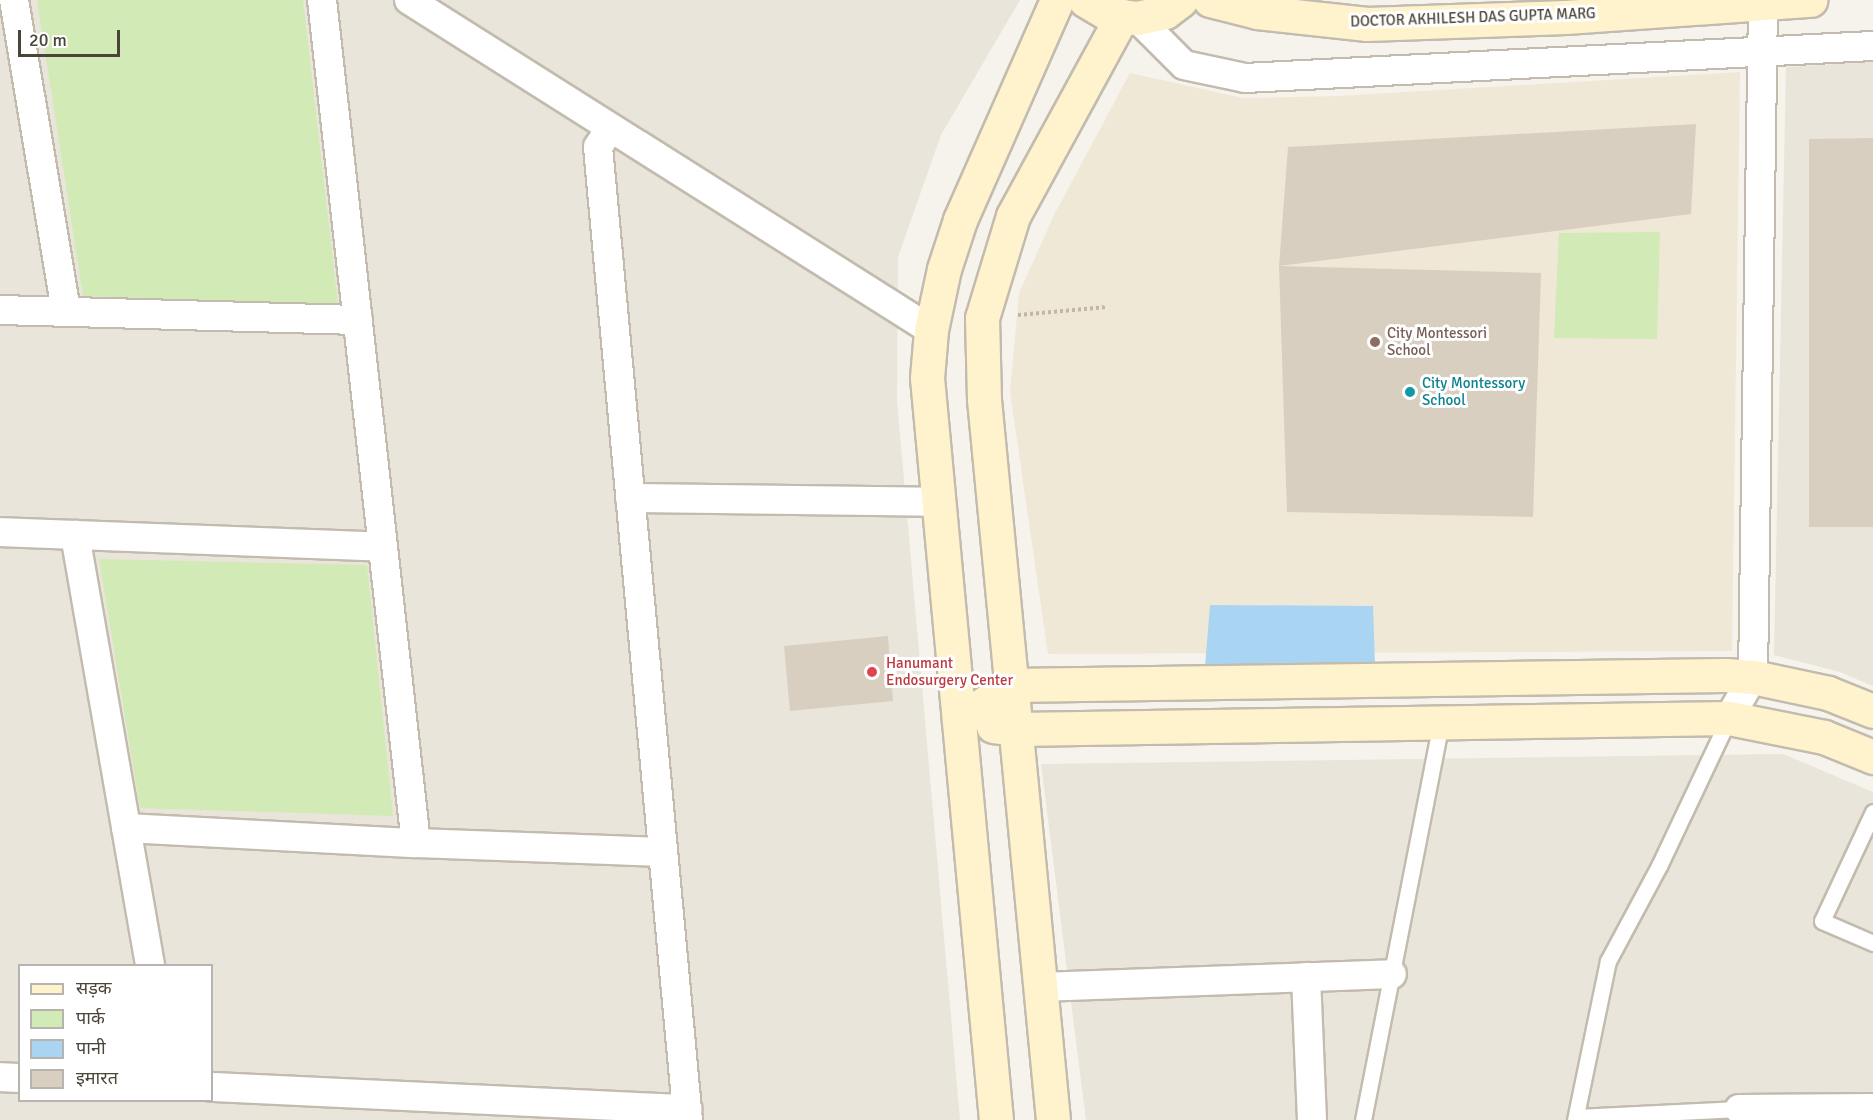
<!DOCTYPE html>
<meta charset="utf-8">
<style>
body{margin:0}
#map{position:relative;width:1873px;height:1120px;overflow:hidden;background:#f6f3ec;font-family:Signika,"Noto Sans Devanagari",sans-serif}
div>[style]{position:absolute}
.residential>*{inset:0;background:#eae5da}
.education>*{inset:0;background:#efe8d6}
.green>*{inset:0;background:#d2eab5}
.water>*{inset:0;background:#a9d4f2}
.building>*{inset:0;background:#d8cfc1}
.path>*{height:4px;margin-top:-2px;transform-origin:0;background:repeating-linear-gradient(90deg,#c4b79f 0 3px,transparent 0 6px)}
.roads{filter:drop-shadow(2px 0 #c2bbae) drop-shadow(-2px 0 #c2bbae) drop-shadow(0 2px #c2bbae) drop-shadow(0 -2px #c2bbae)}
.lane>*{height:15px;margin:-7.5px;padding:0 7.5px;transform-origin:7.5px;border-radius:7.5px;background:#fff}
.street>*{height:28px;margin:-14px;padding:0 14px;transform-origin:14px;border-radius:14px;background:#fff}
.secondary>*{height:33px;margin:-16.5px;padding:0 16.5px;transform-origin:16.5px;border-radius:16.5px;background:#fff3cd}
.dots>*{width:16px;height:16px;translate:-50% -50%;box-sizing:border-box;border:3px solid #fff;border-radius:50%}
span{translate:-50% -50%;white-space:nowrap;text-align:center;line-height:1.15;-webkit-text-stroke:6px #fff;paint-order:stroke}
.street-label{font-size:15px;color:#4b4439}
.education-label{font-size:15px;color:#785e54}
.left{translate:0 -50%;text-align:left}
.culture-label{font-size:15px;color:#0d838f}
.health-label{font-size:15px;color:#be3a42}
.legend{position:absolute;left:18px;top:964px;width:195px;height:138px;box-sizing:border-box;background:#fff;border:2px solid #b7b4b0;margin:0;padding:8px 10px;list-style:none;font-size:18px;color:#4b4439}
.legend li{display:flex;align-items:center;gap:12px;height:30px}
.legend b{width:30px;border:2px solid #b7b4b0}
.scale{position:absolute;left:18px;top:30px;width:102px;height:27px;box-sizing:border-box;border:3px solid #4b4439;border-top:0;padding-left:8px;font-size:18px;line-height:21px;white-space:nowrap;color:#4b4439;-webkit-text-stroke:4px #fff;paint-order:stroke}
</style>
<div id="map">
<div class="residential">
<i style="clip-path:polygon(evenodd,0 0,1020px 0,941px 135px,898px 257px,897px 400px,960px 1120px,0 1120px,0 0,20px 966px,212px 966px,212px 1100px,20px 1100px,20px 966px)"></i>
<i style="clip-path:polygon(1873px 62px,1873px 686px,1840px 672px,1774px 655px,1786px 67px)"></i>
<i style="clip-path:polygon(1783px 754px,1873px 792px,1873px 1120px,1086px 1120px,1041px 764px)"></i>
</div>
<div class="education">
<i style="clip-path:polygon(1740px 72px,1732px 651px,1048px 654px,1010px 392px,1019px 293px,1054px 215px,1130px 73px,1243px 98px,1339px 96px)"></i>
</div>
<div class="green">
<i style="clip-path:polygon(37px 0,303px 0,338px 304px,83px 296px)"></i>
<i style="clip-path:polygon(1660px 232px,1657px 339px,1554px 338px,1559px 233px)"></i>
<i style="clip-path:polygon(99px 559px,367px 565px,393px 816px,140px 808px)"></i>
</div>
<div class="water">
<i style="clip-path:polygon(1210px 605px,1373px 606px,1375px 666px,1205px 667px)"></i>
</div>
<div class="building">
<i style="clip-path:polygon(1696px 124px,1691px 214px,1279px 266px,1541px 273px,1533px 517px,1287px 512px,1279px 266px,1288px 147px)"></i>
<i style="clip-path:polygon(1873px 138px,1873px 527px,1809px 527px,1809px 139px)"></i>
<i style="clip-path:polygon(888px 636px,893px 701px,790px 711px,784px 646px)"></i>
</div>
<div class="path">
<i style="left:1018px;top:315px;width:89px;rotate:-5.1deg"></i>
</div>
<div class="roads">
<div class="lane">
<i style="left:1873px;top:812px;width:120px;rotate:115.1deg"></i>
<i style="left:1822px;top:921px;width:56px;rotate:23.3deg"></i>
<i style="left:1576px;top:1117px;width:163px;rotate:-2.8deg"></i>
<i style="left:1363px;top:1120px;width:405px;rotate:-78.9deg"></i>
<i style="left:1575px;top:1120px;width:162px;rotate:-78.3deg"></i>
<i style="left:1608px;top:961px;width:108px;rotate:-61.8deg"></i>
<i style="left:1659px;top:866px;width:164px;rotate:-64.7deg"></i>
</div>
<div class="street">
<i style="left:14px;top:0;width:316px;rotate:80.5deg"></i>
<i style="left:322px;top:0;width:848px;rotate:83.64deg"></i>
<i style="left:409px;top:0;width:618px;rotate:32.3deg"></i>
<i style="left:1137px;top:18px;width:66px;rotate:45deg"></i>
<i style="left:1184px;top:65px;width:62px;rotate:12deg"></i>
<i style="left:1245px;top:78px;width:629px;rotate:-2.92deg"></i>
<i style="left:610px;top:128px;width:22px;rotate:122deg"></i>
<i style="left:598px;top:147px;width:977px;rotate:84.72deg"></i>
<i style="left:0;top:310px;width:358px;rotate:1.6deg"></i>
<i style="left:630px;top:498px;width:309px;rotate:0.7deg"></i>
<i style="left:0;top:532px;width:383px;rotate:2.2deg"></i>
<i style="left:75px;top:535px;width:437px;rotate:80.1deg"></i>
<i style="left:1729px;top:718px;width:48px;rotate:-59.7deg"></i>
<i style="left:1753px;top:677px;width:677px;rotate:-89.15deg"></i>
<i style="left:126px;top:828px;width:290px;rotate:3deg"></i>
<i style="left:416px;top:843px;width:247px;rotate:2.1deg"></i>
<i style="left:1306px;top:977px;width:143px;rotate:87.6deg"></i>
<i style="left:1041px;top:987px;width:351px;rotate:-2.1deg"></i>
<i style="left:0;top:1077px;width:20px;rotate:3deg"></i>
<i style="left:212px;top:1087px;width:476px;rotate:2.7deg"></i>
<i style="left:1739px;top:1109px;width:134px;rotate:-0.4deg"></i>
</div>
<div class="secondary">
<i style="left:1085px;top:0;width:27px;rotate:31deg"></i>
<i style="left:1108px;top:14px;width:29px;rotate:8deg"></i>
<i style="left:1137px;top:18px;width:29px;rotate:-12deg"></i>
<i style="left:1165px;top:12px;width:20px;rotate:-37deg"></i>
<i style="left:1210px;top:0;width:49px;rotate:14.3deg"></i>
<i style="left:1257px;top:12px;width:111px;rotate:6.2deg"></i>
<i style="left:1367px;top:24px;width:199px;rotate:-2deg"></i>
<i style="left:1566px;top:17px;width:245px;rotate:-4deg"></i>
<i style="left:959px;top:721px;width:63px;rotate:-34.7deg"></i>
<i style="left:1011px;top:685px;width:714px;rotate:-0.8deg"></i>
<i style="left:1725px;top:675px;width:28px;rotate:4deg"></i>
<i style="left:1753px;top:677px;width:77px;rotate:12deg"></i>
<i style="left:1828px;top:693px;width:48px;rotate:21.8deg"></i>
<i style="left:993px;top:726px;width:23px;rotate:7deg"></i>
<i style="left:1016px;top:729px;width:713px;rotate:-0.88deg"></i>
<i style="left:1729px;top:718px;width:97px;rotate:11.3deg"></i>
<i style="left:1824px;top:737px;width:53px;rotate:22.2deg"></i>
<i style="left:996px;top:1120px;width:745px;rotate:-95.31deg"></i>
<i style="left:927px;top:378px;width:48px;rotate:-85.2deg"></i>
<i style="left:931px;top:330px;width:62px;rotate:-78deg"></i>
<i style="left:944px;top:269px;width:52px;rotate:-71.9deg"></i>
<i style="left:960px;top:220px;width:240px;rotate:-66.2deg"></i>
<i style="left:1053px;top:1120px;width:724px;rotate:-95.47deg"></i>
<i style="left:984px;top:399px;width:81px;rotate:-91.4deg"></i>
<i style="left:982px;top:318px;width:107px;rotate:-73.1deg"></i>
<i style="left:1013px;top:216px;width:228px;rotate:-61.4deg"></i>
</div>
</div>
<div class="dots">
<i style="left:1375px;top:342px;background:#8d6e63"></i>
<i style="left:1410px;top:392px;background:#0f9aa8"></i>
<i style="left:872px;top:672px;background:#e0444e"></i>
</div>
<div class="street-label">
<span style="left:1473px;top:18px;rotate:-2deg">DOCTOR AKHILESH DAS GUPTA MARG</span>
</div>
<div class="education-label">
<span class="left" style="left:1387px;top:342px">City Montessori<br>School</span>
</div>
<div class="culture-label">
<span class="left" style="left:1422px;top:392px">City Montessory<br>School</span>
</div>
<div class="health-label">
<span class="left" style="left:886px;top:672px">Hanumant<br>Endosurgery Center</span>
</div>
<ul class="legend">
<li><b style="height:8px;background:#fff3cd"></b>सड़क</li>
<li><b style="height:16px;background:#d2eab5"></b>पार्क</li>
<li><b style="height:16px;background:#a9d4f2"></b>पानी</li>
<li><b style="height:16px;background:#d8cfc1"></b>इमारत</li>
</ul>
<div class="scale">20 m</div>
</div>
